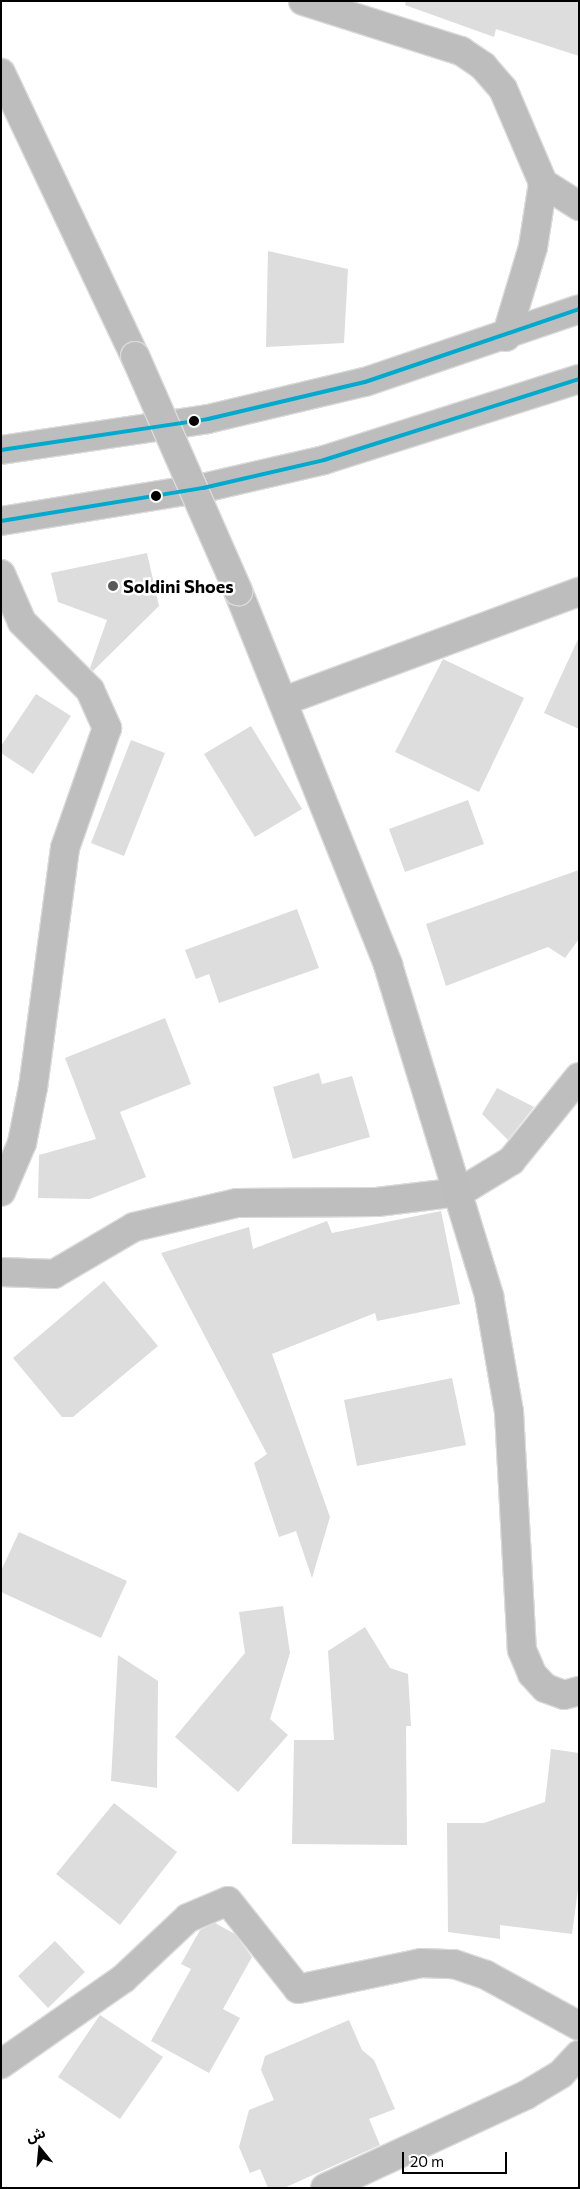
<!DOCTYPE html>
<meta charset="utf-8">
<style>
body{margin:0}
#map{position:relative;width:580px;height:2189px;overflow:hidden;background:#fff;font-family:Commissioner,"Noto Sans Arabic",sans-serif}
div>[style]{position:absolute}
.building>*{inset:0;background:#ddd}
.roads{filter:drop-shadow(1px 0 #dbdbdb) drop-shadow(-1px 0 #dbdbdb) drop-shadow(0 1px #dbdbdb) drop-shadow(0 -1px #dbdbdb)}
.minor>*{height:28px;margin:-14px;padding:0 14px;transform-origin:14px;border-radius:14px;background:#bebebe}
.major>*{height:28px;margin:-14px;padding:0 14px;transform-origin:14px;border-radius:14px;background:#bdbdbd}
.highway>*{height:28px;margin:-14px;padding:0 14px;transform-origin:14px;border-radius:14px;background:#bdbdbd}
.bridges{filter:drop-shadow(1px 0 #dbdbdb) drop-shadow(-1px 0 #dbdbdb) drop-shadow(0 1px #dbdbdb) drop-shadow(0 -1px #dbdbdb)}
.major-bridge>*{height:28px;margin:-14px;padding:0 14px;transform-origin:14px;border-radius:14px;background:#bdbdbd}
.bus-1>*{height:4px;margin:-2px;padding:0 2px;transform-origin:2px;border-radius:2px;background:#00a9ce}
.dots>*{width:14px;height:14px;translate:-50% -50%;box-sizing:border-box;border:2px solid #fff;border-radius:50%}
span{translate:-50% -50%;white-space:nowrap;text-align:center;line-height:1.15;-webkit-text-stroke:5px #fff;paint-order:stroke}
.poi-label{font-size:18px;color:#000;font-weight:700}
.left{translate:0 -50%;text-align:left}
.frame{position:absolute;inset:0;border:2px solid #000;pointer-events:none}
.north{position:absolute;left:15px;top:2124px;width:50px;height:50px;-webkit-text-stroke:4px #fff;paint-order:stroke;rotate:343deg;font-size:14px;font-weight:700;line-height:20px;text-align:center;color:#000}
.north::after{content:'';display:block;margin:auto;width:18px;height:22px;background:#000;clip-path:polygon(50% 0,100% 100%,50% 72%,0 100%)}
.scale{position:absolute;left:402px;top:2152px;width:105px;height:22px;box-sizing:border-box;border:2px solid #000;border-top:0;padding-left:6px;font-size:15px;line-height:18px;white-space:nowrap;color:#000;-webkit-text-stroke:4px #fff;paint-order:stroke}
</style>
<div id="map">
<div class="building">
<i style="clip-path:polygon(406px 1px,579px 1px,579px 56px,496px 29px,494px 37px,405px 5px)"></i>
<i style="clip-path:polygon(268px 251px,348px 269px,344px 343px,266px 347px)"></i>
<i style="clip-path:polygon(147px 553px,159px 606px,93px 671px,90px 668px,107px 620px,58px 602px,51px 573px)"></i>
<i style="clip-path:polygon(579px 637px,579px 729px,544px 713px)"></i>
<i style="clip-path:polygon(443px 659px,524px 698px,479px 792px,395px 752px)"></i>
<i style="clip-path:polygon(36px 694px,71px 716px,33px 774px,1px 753px,1px 746px)"></i>
<i style="clip-path:polygon(251px 726px,302px 809px,255px 837px,204px 754px)"></i>
<i style="clip-path:polygon(131px 740px,165px 753px,124px 856px,91px 843px)"></i>
<i style="clip-path:polygon(468px 800px,484px 844px,405px 872px,389px 829px)"></i>
<i style="clip-path:polygon(579px 870px,579px 939px,565px 958px,548px 947px,446px 986px,426px 924px)"></i>
<i style="clip-path:polygon(297px 909px,319px 968px,219px 1003px,209px 974px,196px 979px,185px 950px)"></i>
<i style="clip-path:polygon(165px 1018px,191px 1084px,120px 1112px,146px 1177px,90px 1199px,38px 1198px,39px 1155px,96px 1139px,65px 1058px)"></i>
<i style="clip-path:polygon(319px 1073px,322px 1084px,352px 1076px,370px 1137px,293px 1159px,273px 1087px)"></i>
<i style="clip-path:polygon(497px 1088px,534px 1107px,508px 1140px,482px 1114px)"></i>
<i style="clip-path:polygon(441px 1211px,460px 1304px,377px 1321px,375px 1313px,272px 1354px,330px 1517px,312px 1578px,296px 1531px,279px 1537px,254px 1463px,267px 1454px,161px 1253px,249px 1227px,253px 1249px,327px 1221px,332px 1233px)"></i>
<i style="clip-path:polygon(104px 1281px,158px 1346px,73px 1417px,62px 1417px,13px 1358px)"></i>
<i style="clip-path:polygon(452px 1378px,466px 1445px,357px 1466px,344px 1400px)"></i>
<i style="clip-path:polygon(19px 1532px,127px 1581px,101px 1638px,1px 1592px,1px 1571px)"></i>
<i style="clip-path:polygon(283px 1606px,290px 1653px,270px 1719px,288px 1735px,238px 1792px,175px 1737px,245px 1653px,239px 1612px)"></i>
<i style="clip-path:polygon(365px 1627px,390px 1668px,408px 1674px,411px 1726px,406px 1726px,407px 1845px,292px 1844px,294px 1740px,334px 1740px,328px 1651px)"></i>
<i style="clip-path:polygon(118px 1655px,158px 1681px,157px 1788px,111px 1781px)"></i>
<i style="clip-path:polygon(551px 1749px,579px 1753px,579px 1882px,572px 1934px,500px 1925px,500px 1939px,448px 1932px,447px 1823px,484px 1823px,545px 1802px)"></i>
<i style="clip-path:polygon(114px 1803px,177px 1852px,120px 1925px,56px 1874px)"></i>
<i style="clip-path:polygon(215px 1923px,235px 1934px,252px 1957px,223px 2009px,240px 2018px,209px 2073px,151px 2041px,191px 1969px,181px 1964px,200px 1930px)"></i>
<i style="clip-path:polygon(55px 1941px,85px 1972px,48px 2008px,18px 1976px)"></i>
<i style="clip-path:polygon(100px 2015px,163px 2057px,120px 2119px,58px 2077px)"></i>
<i style="clip-path:polygon(349px 2020px,362px 2050px,374px 2060px,395px 2109px,369px 2119px,380px 2145px,284px 2188px,268px 2188px,260px 2169px,250px 2173px,239px 2147px,249px 2110px,274px 2100px,261px 2070px,265px 2056px)"></i>
</div>
<div class="roads">
<div class="minor">
<i style="left:1px;top:574px;width:52px;rotate:66.4deg"></i>
<i style="left:22px;top:622px;width:96px;rotate:45deg"></i>
<i style="left:90px;top:690px;width:42px;rotate:65.9deg"></i>
<i style="left:107px;top:728px;width:127px;rotate:109.3deg"></i>
<i style="left:65px;top:848px;width:241px;rotate:97.6deg"></i>
<i style="left:33px;top:1087px;width:57px;rotate:101.1deg"></i>
<i style="left:22px;top:1143px;width:53px;rotate:113.2deg"></i>
<i style="left:1px;top:1272px;width:53px;rotate:2.2deg"></i>
<i style="left:54px;top:1274px;width:93px;rotate:-30.4deg"></i>
<i style="left:134px;top:1227px;width:106px;rotate:-13.1deg"></i>
<i style="left:237px;top:1203px;width:140px;rotate:-0.4deg"></i>
<i style="left:377px;top:1202px;width:84px;rotate:-6.9deg"></i>
<i style="left:460px;top:1192px;width:60px;rotate:-31.3deg"></i>
<i style="left:511px;top:1161px;width:108px;rotate:-51deg"></i>
<i style="left:1px;top:2064px;width:149px;rotate:-34.9deg"></i>
<i style="left:123px;top:1979px;width:89px;rotate:-43.2deg"></i>
<i style="left:188px;top:1918px;width:43px;rotate:-23deg"></i>
<i style="left:228px;top:1901px;width:112px;rotate:51.5deg"></i>
<i style="left:298px;top:1989px;width:126px;rotate:-11.9deg"></i>
<i style="left:421px;top:1963px;width:33px;rotate:2deg"></i>
<i style="left:454px;top:1964px;width:34px;rotate:19deg"></i>
<i style="left:486px;top:1975px;width:106px;rotate:28.7deg"></i>
<i style="left:325px;top:2188px;width:221px;rotate:-24.8deg"></i>
<i style="left:526px;top:2095px;width:41px;rotate:-31deg"></i>
<i style="left:561px;top:2074px;width:26px;rotate:-47deg"></i>
</div>
<div class="major">
<i style="left:303px;top:1px;width:166px;rotate:17.6deg"></i>
<i style="left:461px;top:51px;width:27px;rotate:34deg"></i>
<i style="left:483px;top:66px;width:30px;rotate:49deg"></i>
<i style="left:503px;top:89px;width:102px;rotate:66.9deg"></i>
<i style="left:1px;top:73px;width:313px;rotate:64.7deg"></i>
<i style="left:238px;top:591px;width:403px;rotate:68.1deg"></i>
<i style="left:388px;top:965px;width:346px;rotate:73deg"></i>
<i style="left:489px;top:1296px;width:118px;rotate:80.2deg"></i>
<i style="left:509px;top:1412px;width:238px;rotate:86.9deg"></i>
<i style="left:522px;top:1650px;width:26px;rotate:67deg"></i>
<i style="left:532px;top:1674px;width:19px;rotate:47deg"></i>
<i style="left:545px;top:1688px;width:20px;rotate:20deg"></i>
<i style="left:564px;top:1695px;width:16px;rotate:-15deg"></i>
<i style="left:284px;top:701px;width:314px;rotate:-20.3deg"></i>
</div>
<div class="highway">
<i style="left:506px;top:337px;width:94px;rotate:-73.3deg"></i>
<i style="left:533px;top:247px;width:65px;rotate:-81.1deg"></i>
<i style="left:543px;top:183px;width:43px;rotate:32.6deg"></i>
<i style="left:1px;top:450px;width:209px;rotate:-8.5deg"></i>
<i style="left:208px;top:419px;width:161px;rotate:-13.3deg"></i>
<i style="left:365px;top:382px;width:226px;rotate:-18.8deg"></i>
<i style="left:1px;top:521px;width:205px;rotate:-9.3deg"></i>
<i style="left:203px;top:488px;width:124px;rotate:-13deg"></i>
<i style="left:324px;top:460px;width:268px;rotate:-17.6deg"></i>
</div>
</div>
<div class="bridges">
<div class="major-bridge">
<i style="left:135px;top:356px;width:257px;rotate:66.3deg"></i>
</div>
</div>
<div class="bus-1">
<i style="left:1px;top:450px;width:209px;rotate:-8.5deg"></i>
<i style="left:208px;top:419px;width:161px;rotate:-13.3deg"></i>
<i style="left:365px;top:382px;width:226px;rotate:-18.8deg"></i>
<i style="left:1px;top:521px;width:205px;rotate:-9.3deg"></i>
<i style="left:203px;top:488px;width:124px;rotate:-13deg"></i>
<i style="left:324px;top:460px;width:268px;rotate:-17.6deg"></i>
</div>
<div class="dots">
<i style="left:194px;top:421px;background:#000"></i>
<i style="left:156px;top:496px;background:#000"></i>
<i style="left:113px;top:586px;background:#595959"></i>
</div>
<div class="poi-label">
<span class="left" style="left:123px;top:586px">Soldini Shoes</span>
</div>
<div class="frame"></div>
<div class="north">ش</div>
<div class="scale">20 m</div>
</div>
